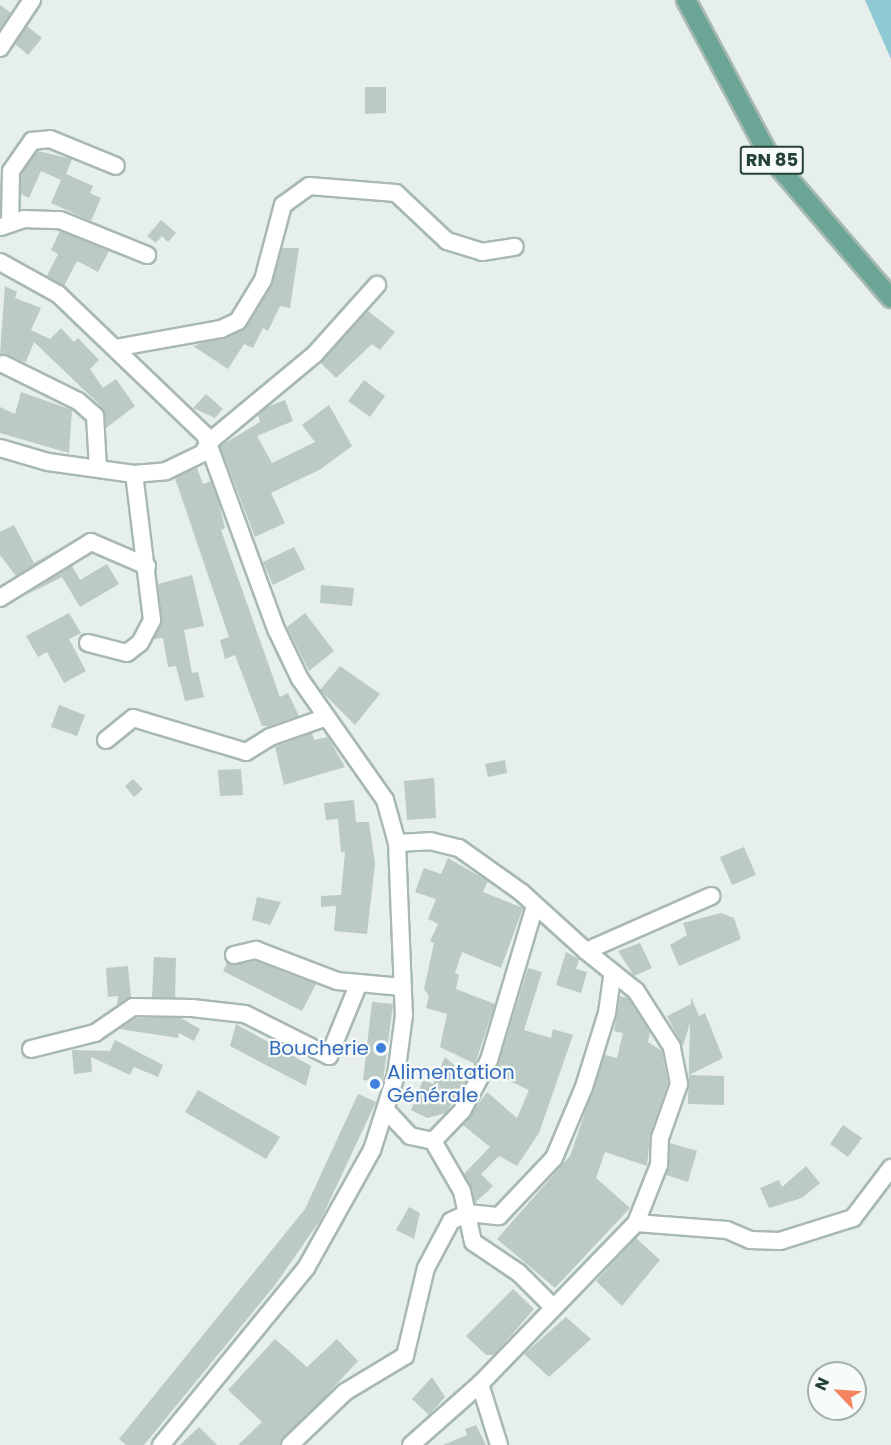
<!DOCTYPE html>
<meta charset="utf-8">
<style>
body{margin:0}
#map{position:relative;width:891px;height:1445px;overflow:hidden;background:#e6efeb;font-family:Poppins,sans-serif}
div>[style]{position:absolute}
.water>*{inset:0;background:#8ec9d4}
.building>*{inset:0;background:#bbcac4}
.roads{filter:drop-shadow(2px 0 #a8b8b2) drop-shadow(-2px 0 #a8b8b2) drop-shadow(0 2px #a8b8b2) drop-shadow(0 -2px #a8b8b2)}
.street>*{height:16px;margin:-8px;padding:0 8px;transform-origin:8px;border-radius:8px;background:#fff}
.primary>*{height:18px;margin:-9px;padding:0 9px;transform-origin:9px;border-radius:9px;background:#6aa596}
.dots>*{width:16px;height:16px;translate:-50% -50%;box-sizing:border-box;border:3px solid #f7fbf9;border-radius:50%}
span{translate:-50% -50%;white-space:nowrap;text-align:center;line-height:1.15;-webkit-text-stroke:4.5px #f7fbf9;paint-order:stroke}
.shield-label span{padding:2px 4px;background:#f7fbf9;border:2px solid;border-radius:4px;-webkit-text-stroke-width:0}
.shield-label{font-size:18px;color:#24423a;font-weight:700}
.shop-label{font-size:20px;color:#366cbe}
.right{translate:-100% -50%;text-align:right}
.left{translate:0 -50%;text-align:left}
.north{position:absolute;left:807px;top:1361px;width:60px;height:60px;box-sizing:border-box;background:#f7fbf9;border:2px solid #a3b1ad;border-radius:50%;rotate:295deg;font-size:16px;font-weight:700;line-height:24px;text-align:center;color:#24423a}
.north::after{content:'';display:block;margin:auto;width:21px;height:27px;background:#f4845f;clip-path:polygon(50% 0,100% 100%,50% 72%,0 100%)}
</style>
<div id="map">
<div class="water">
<i style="clip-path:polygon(865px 0,891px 0,891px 59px)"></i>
</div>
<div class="building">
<i style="clip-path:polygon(0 5px,11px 13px,0 29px)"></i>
<i style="clip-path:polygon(27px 26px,42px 38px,28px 55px,15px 44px)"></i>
<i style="clip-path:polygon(365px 87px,386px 87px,386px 113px,365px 114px)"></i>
<i style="clip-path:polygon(38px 151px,72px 159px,66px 174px,93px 186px,90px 193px,101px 198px,91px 221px,51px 203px,61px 180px,41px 171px,29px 198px,21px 194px,21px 174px)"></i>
<i style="clip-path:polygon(161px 220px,176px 233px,168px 242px,162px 236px,156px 243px,147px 236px)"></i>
<i style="clip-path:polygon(60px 231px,109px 251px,98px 272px,77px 261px,64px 286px,47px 276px,58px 254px,51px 250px)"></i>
<i style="clip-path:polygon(282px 248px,299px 248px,290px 308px,280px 306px,268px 331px,263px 328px,253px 348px,244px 344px,228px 369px,193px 346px,247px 327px,272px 285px)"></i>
<i style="clip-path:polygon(5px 286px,17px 292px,15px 298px,41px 308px,31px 330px,50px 339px,61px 328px,74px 342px,78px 338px,99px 360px,90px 369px,103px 388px,116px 379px,135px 406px,106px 428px,103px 408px,34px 342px,26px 362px,0 354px)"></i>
<i style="clip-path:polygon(368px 311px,395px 332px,380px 350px,372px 344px,336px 378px,321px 363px)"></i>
<i style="clip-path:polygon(364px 380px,385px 396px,370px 417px,348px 401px)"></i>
<i style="clip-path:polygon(21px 392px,72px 410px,69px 453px,0 433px,0 407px,15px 414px)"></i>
<i style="clip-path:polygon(206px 394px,223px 409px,215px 418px,193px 408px)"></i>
<i style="clip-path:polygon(285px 400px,293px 421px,257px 436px,272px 463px,315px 442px,302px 425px,329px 405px,352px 446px,321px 469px,271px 493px,285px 523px,255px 537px,220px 446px,260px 422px,258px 415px,267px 407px)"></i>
<i style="clip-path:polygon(197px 468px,203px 484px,211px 481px,219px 503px,225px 528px,221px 530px,280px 697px,288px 693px,299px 716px,269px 726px,262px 726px,235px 655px,225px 659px,220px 640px,229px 637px,175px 478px)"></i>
<i style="clip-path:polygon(14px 525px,34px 563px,60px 548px,16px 576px,0 555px,0 532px)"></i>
<i style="clip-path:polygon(294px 547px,305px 569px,273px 585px,263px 562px)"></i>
<i style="clip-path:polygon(107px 564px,119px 584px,80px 607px,62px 577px,26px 595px,72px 566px,80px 580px)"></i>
<i style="clip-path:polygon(192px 575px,204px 626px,184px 630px,192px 673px,198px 672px,204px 697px,185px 701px,176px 666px,168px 667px,163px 638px,154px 639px,162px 619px,158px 584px)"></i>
<i style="clip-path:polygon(321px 585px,354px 588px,352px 606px,320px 603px)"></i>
<i style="clip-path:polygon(69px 613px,81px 633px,69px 639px,86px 671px,64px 683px,47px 652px,38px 657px,26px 636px)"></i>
<i style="clip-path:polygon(305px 613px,334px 651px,309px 671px,287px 627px)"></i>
<i style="clip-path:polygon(340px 666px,380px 694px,355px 725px,320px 690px)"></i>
<i style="clip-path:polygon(59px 705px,85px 715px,77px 736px,51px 727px)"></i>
<i style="clip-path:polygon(312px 733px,314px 740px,328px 737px,345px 767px,284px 785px,275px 747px)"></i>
<i style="clip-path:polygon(505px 760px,507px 773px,488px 777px,485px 764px)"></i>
<i style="clip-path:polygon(241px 769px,243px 795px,220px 796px,218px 770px)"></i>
<i style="clip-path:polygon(434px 778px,436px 818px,407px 820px,404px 781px)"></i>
<i style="clip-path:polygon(133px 779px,143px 789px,134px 797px,125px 786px)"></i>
<i style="clip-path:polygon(354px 800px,356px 822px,369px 822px,375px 864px,367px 934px,334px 931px,336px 906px,321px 907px,321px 896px,341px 895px,345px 852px,341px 852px,338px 819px,326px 820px,324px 803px)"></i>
<i style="clip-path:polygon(744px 847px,756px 875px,732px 885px,720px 857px)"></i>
<i style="clip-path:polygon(448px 858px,488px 881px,483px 892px,523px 908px,501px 968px,462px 952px,455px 973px,459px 975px,456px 989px,495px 1004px,475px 1064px,440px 1047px,447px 1014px,426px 1008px,429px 996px,424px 989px,434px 943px,430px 941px,438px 924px,428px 919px,436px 899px,415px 892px,424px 868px,441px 874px)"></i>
<i style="clip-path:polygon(257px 897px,281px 902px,270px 925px,252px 920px)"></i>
<i style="clip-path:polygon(721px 913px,734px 918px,741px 939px,679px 966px,670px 945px,687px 935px,683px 923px)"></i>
<i style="clip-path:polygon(640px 943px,652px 968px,634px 976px,618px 951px)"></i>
<i style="clip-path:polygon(566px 952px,579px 959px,576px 969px,587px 972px,581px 993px,556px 985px)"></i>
<i style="clip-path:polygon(154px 957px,176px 958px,175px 997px,152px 997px)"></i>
<i style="clip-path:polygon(255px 961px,316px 984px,302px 1011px,223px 971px,227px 963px)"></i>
<i style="clip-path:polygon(128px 966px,131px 997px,117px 1005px,118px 996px,108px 997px,106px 968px)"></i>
<i style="clip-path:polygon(528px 968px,542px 972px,524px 1030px,551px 1038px,553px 1029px,573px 1035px,539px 1133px,517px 1166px,499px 1156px,481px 1174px,493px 1186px,475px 1203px,464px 1174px,490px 1147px,463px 1125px,487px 1092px,517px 1118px,529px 1090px,501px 1077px,505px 1069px,498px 1066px)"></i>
<i style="clip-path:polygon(620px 996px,628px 998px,650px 1032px,648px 1042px,662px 1051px,668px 1083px,650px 1135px,647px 1166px,605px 1152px,596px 1178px,630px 1208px,555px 1288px,497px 1239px,570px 1156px,605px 1055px,617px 1058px,623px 1033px,614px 1031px)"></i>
<i style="clip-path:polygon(691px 997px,699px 1016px,705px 1013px,723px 1058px,689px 1075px,724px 1076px,724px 1105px,688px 1104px,690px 1023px,683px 1046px,667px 1016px,691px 1004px)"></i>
<i style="clip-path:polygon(372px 1002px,393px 1004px,383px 1082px,363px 1080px)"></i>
<i style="clip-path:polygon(136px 1018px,181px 1018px,200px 1029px,194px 1041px,179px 1033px,178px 1038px,120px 1029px)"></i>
<i style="clip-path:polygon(236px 1024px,311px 1066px,306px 1086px,230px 1046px)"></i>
<i style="clip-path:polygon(115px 1040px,163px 1065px,158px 1077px,134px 1067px,130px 1075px,91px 1057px,92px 1072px,74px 1074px,72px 1050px,110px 1051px)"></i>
<i style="clip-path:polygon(445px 1057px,468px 1077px,446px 1113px,427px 1118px,411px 1110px,423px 1080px,433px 1084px)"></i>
<i style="clip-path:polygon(198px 1090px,280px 1137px,266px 1159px,185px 1112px)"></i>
<i style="clip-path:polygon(358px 1094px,376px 1102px,321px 1219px,275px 1285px,144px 1445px,126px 1445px,119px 1439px,305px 1209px)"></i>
<i style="clip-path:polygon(843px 1125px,862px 1138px,848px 1157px,830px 1144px)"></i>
<i style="clip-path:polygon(670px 1143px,697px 1151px,688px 1182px,666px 1175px)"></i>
<i style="clip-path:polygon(806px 1166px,820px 1183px,802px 1198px,769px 1208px,760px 1188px,779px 1180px,782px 1187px)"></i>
<i style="clip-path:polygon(409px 1207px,420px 1213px,414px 1239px,396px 1230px)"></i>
<i style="clip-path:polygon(636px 1238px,660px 1260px,622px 1306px,596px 1281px)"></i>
<i style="clip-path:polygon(513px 1289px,534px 1309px,494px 1355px,486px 1355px,466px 1336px)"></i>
<i style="clip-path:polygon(566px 1317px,591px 1339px,549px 1377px,524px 1354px)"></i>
<i style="clip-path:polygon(275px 1339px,307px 1367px,337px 1339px,358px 1361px,280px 1445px,238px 1445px,262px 1422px,228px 1390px)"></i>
<i style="clip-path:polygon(432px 1377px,445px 1397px,429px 1415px,412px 1399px)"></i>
<i style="clip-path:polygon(476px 1425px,486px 1445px,443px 1445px,467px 1435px,465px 1429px)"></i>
<i style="clip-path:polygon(199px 1427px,217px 1445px,180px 1445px)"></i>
</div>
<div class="roads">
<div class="street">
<i style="left:0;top:48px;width:58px;rotate:-56.3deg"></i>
<i style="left:10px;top:223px;width:52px;rotate:-88.9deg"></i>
<i style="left:11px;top:171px;width:37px;rotate:-55deg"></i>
<i style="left:32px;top:141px;width:18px;rotate:-6deg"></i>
<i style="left:50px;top:139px;width:71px;rotate:22.2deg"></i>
<i style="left:1px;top:227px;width:24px;rotate:-19deg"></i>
<i style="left:24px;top:219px;width:36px;rotate:2deg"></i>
<i style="left:60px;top:220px;width:94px;rotate:21.9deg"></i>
<i style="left:0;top:262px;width:66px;rotate:28.9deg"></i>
<i style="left:58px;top:294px;width:204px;rotate:43.8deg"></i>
<i style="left:205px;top:435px;width:207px;rotate:69.9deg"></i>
<i style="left:276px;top:629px;width:55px;rotate:64.4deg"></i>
<i style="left:300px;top:679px;width:148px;rotate:54.9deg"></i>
<i style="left:385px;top:800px;width:45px;rotate:74.4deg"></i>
<i style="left:397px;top:843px;width:172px;rotate:87.7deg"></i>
<i style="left:404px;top:1015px;width:61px;rotate:97.6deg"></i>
<i style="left:396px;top:1075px;width:79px;rotate:107.7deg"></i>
<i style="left:372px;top:1150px;width:135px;rotate:119.2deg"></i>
<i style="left:306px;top:1268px;width:229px;rotate:129.3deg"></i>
<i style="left:115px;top:348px;width:108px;rotate:-10.2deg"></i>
<i style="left:221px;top:329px;width:19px;rotate:-25deg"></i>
<i style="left:238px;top:321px;width:48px;rotate:-58.6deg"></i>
<i style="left:263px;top:280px;width:78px;rotate:-75.1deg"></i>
<i style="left:283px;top:205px;width:32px;rotate:-36deg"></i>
<i style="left:309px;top:186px;width:87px;rotate:4.6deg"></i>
<i style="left:396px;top:193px;width:70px;rotate:43.3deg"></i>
<i style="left:447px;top:241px;width:37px;rotate:17deg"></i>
<i style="left:482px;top:252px;width:33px;rotate:-9deg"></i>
<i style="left:3px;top:364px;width:84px;rotate:26.3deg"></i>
<i style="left:78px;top:401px;width:23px;rotate:41deg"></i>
<i style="left:95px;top:416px;width:52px;rotate:86.7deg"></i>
<i style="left:0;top:448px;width:50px;rotate:16.3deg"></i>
<i style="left:48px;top:462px;width:87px;rotate:7.9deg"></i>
<i style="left:0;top:598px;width:107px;rotate:-31.6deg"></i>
<i style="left:91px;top:542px;width:61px;rotate:23.2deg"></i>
<i style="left:88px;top:643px;width:40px;rotate:14.4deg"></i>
<i style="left:127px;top:653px;width:16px;rotate:-38deg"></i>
<i style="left:140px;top:643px;width:26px;rotate:-62deg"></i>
<i style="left:152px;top:620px;width:147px;rotate:-97deg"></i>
<i style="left:134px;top:474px;width:32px;rotate:-5deg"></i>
<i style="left:166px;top:471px;width:41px;rotate:-25.9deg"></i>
<i style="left:203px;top:453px;width:13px;rotate:-61deg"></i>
<i style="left:209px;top:442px;width:138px;rotate:-39.7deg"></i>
<i style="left:315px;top:354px;width:93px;rotate:-48.1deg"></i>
<i style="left:106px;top:740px;width:35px;rotate:-39deg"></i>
<i style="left:133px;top:718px;width:118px;rotate:16.7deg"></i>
<i style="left:246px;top:752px;width:28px;rotate:-32deg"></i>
<i style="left:270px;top:737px;width:60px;rotate:-19.3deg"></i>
<i style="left:397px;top:843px;width:33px;rotate:-3deg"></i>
<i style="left:430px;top:841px;width:30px;rotate:14deg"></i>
<i style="left:459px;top:848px;width:76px;rotate:35.4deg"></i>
<i style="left:521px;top:892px;width:88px;rotate:42.2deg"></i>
<i style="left:586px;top:951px;width:137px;rotate:-23.7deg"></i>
<i style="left:234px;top:955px;width:23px;rotate:-13deg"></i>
<i style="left:256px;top:950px;width:87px;rotate:20.9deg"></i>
<i style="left:337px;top:981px;width:22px;rotate:5deg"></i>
<i style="left:31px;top:1049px;width:66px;rotate:-14deg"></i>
<i style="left:95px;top:1033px;width:46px;rotate:-34.4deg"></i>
<i style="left:133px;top:1007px;width:59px;rotate:1deg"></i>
<i style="left:192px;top:1008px;width:53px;rotate:6.5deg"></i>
<i style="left:245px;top:1014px;width:94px;rotate:26.6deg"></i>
<i style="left:329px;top:1056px;width:79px;rotate:-67.7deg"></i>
<i style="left:359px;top:983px;width:43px;rotate:5.3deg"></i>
<i style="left:386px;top:1110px;width:35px;rotate:47deg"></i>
<i style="left:410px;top:1136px;width:24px;rotate:12deg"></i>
<i style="left:433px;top:1141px;width:42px;rotate:-46deg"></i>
<i style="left:462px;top:1111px;width:58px;rotate:-62.1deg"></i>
<i style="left:489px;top:1060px;width:161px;rotate:-73.4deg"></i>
<i style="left:433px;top:1141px;width:58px;rotate:59.9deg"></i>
<i style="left:462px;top:1191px;width:52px;rotate:77.8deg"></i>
<i style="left:473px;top:1242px;width:55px;rotate:34deg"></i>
<i style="left:519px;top:1273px;width:45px;rotate:45deg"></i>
<i style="left:636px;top:1223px;width:91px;rotate:4.4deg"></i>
<i style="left:727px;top:1230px;width:25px;rotate:23deg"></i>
<i style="left:750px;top:1240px;width:30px;rotate:2deg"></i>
<i style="left:780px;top:1241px;width:77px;rotate:-17.5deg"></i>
<i style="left:853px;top:1218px;width:63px;rotate:-52.8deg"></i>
<i style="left:480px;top:1384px;width:64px;rotate:72.7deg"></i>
<i style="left:290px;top:1445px;width:76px;rotate:-43.9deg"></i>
<i style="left:345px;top:1392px;width:70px;rotate:-31deg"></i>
<i style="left:405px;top:1356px;width:90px;rotate:-76.6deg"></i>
<i style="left:426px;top:1268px;width:53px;rotate:-62deg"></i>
<i style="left:451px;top:1221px;width:19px;rotate:-25deg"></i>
<i style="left:468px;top:1213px;width:31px;rotate:6deg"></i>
<i style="left:499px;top:1216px;width:80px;rotate:-46.5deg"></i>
<i style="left:554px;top:1158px;width:77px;rotate:-67.1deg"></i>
<i style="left:584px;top:1087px;width:77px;rotate:-72.7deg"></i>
<i style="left:607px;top:1013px;width:37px;rotate:-82deg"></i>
<i style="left:411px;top:1445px;width:92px;rotate:-41.5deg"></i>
<i style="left:480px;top:1384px;width:224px;rotate:-45.9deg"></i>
<i style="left:636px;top:1223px;width:62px;rotate:-68.4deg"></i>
<i style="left:659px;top:1165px;width:27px;rotate:-88deg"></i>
<i style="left:660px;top:1138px;width:57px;rotate:-70.6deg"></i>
<i style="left:679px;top:1084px;width:38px;rotate:-101deg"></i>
<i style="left:672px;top:1047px;width:67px;rotate:-122.7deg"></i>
<i style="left:636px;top:991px;width:64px;rotate:-141.3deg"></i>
</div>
<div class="primary">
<i style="left:686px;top:0;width:178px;rotate:61.9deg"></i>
<i style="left:770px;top:157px;width:186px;rotate:49.4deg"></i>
</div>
</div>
<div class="dots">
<i style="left:381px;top:1048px;background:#3f7fe0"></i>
<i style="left:375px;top:1084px;background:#3f7fe0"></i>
</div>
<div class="shield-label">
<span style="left:772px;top:160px">RN 85</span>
</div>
<div class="shop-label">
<span class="right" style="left:369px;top:1048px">Boucherie</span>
<span class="left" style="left:387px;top:1084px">Alimentation<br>Générale</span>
</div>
<div class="north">N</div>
</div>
